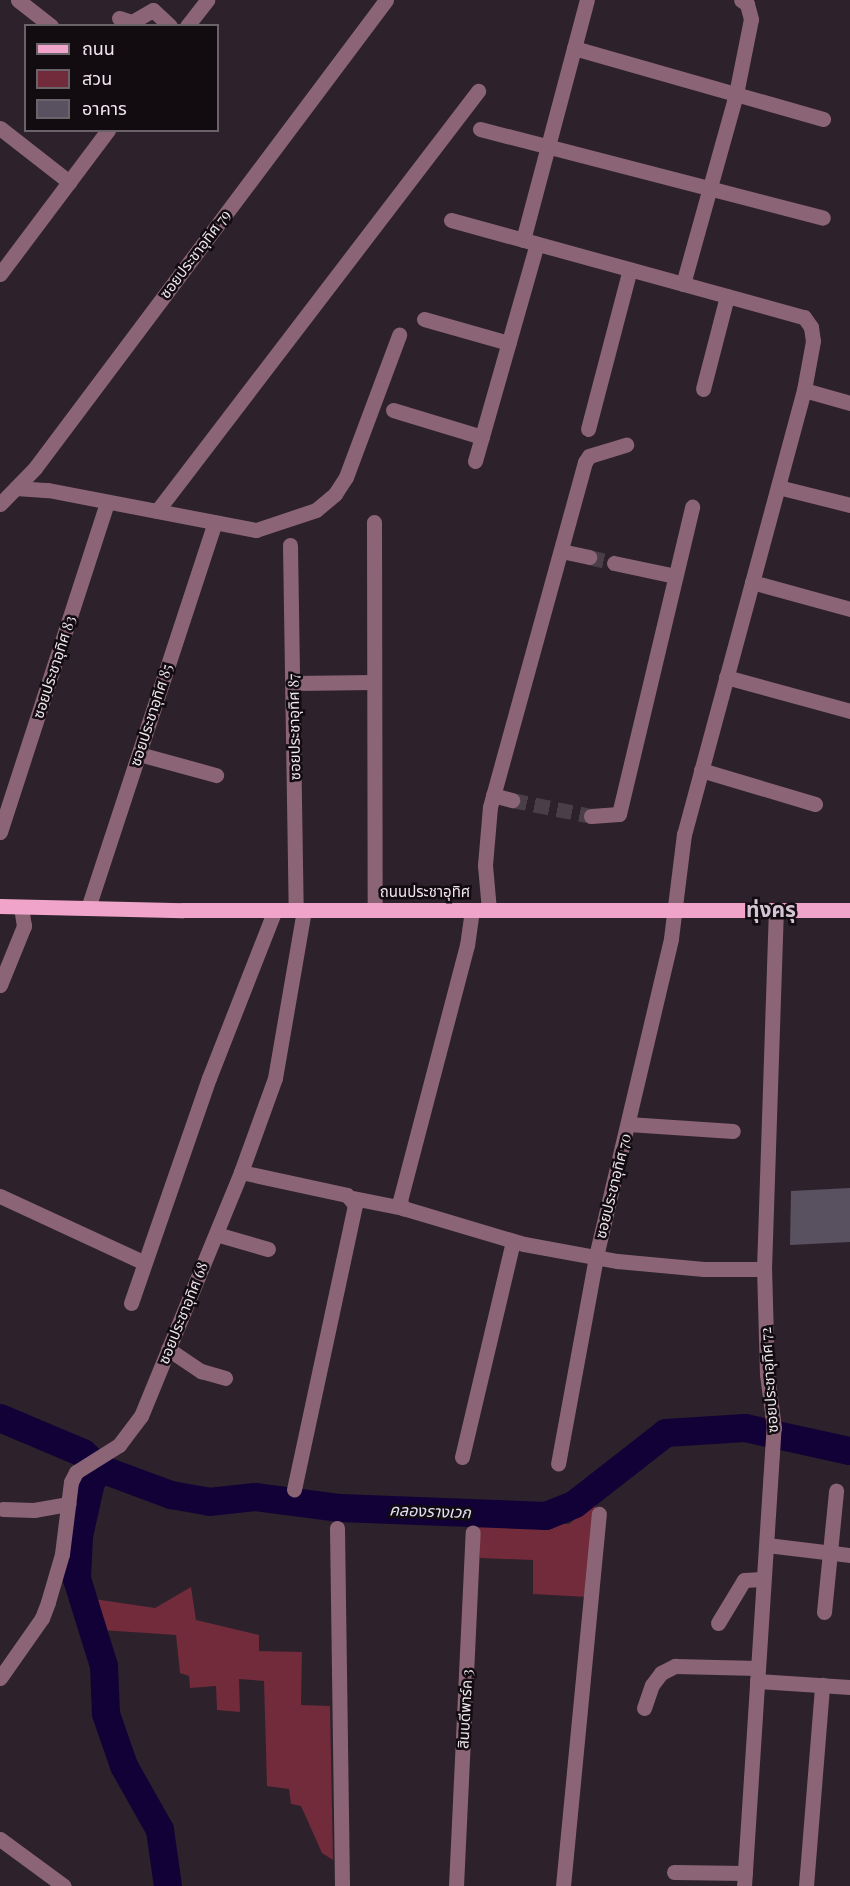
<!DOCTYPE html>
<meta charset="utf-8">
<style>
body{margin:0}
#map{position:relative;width:850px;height:1886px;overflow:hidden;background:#2d212c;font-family:"Playfair Display","Noto Sans Thai",serif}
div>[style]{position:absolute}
.green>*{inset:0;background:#712b3a}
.river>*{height:28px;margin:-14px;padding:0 14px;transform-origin:14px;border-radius:14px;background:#120136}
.building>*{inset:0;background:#595160}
.minor-tunnel>*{height:15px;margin-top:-7.5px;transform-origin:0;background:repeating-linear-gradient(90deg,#4a3f49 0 15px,transparent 0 23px)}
.minor>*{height:15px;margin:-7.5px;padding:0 7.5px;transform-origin:7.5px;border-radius:7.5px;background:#8b6576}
.major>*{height:15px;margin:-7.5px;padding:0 7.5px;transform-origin:7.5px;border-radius:7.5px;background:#f1a4c9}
span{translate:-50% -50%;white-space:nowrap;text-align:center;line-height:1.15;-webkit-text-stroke:5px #120c11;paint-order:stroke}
.street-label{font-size:15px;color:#efe6ee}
.water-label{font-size:16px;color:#e2e1f7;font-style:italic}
.district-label{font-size:21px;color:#d5c5d4;font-weight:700}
.legend{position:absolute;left:24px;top:24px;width:195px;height:108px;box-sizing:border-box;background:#120c11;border:2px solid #6a6369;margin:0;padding:8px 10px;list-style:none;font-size:18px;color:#efe6ee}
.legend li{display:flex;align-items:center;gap:12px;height:30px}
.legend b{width:30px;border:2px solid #6a6369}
</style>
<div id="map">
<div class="green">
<i style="clip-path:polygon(596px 1502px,588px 1597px,533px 1594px,533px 1560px,480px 1558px,479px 1524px,569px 1524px)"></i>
<i style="clip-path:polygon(191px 1587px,196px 1620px,259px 1635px,259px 1651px,302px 1652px,301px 1705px,330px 1706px,333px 1860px,322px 1853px,301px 1806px,291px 1804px,289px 1789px,267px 1786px,264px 1681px,239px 1679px,240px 1712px,217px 1710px,216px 1686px,190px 1688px,189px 1676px,180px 1673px,176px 1635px,101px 1630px,94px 1599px,155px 1608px)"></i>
</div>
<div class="river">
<i style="left:0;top:1418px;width:90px;rotate:22.9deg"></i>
<i style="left:83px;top:1453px;width:24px;rotate:42deg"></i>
<i style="left:101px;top:1469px;width:75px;rotate:20.4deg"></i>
<i style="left:171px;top:1495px;width:39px;rotate:10deg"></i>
<i style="left:209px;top:1502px;width:46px;rotate:-6.2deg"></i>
<i style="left:255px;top:1497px;width:86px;rotate:7.4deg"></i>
<i style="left:340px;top:1508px;width:206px;rotate:2.2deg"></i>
<i style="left:546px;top:1516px;width:31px;rotate:-22deg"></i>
<i style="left:575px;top:1504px;width:115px;rotate:-38deg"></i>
<i style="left:666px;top:1433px;width:79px;rotate:-3.6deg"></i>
<i style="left:745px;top:1428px;width:107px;rotate:12.4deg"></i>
<i style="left:101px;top:1469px;width:16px;rotate:128deg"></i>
<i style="left:91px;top:1482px;width:55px;rotate:102.5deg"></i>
<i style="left:79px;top:1536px;width:43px;rotate:92.7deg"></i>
<i style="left:77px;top:1579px;width:91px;rotate:72.8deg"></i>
<i style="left:104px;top:1666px;width:48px;rotate:87.6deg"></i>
<i style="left:106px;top:1714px;width:55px;rotate:70.9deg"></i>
<i style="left:124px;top:1766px;width:73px;rotate:60.6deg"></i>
<i style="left:160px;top:1830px;width:57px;rotate:81.9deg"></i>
</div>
<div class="building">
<i style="clip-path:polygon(850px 1188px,850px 1242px,790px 1245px,791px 1191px)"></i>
</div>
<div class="minor-tunnel">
<i style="left:589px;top:557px;width:26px;rotate:13deg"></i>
<i style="left:512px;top:800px;width:81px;rotate:11.4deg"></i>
</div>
<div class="minor">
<i style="left:18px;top:0;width:42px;rotate:38.2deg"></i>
<i style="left:119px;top:18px;width:14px;rotate:17deg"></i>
<i style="left:132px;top:22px;width:24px;rotate:-30deg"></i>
<i style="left:153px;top:10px;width:23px;rotate:43deg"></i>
<i style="left:187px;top:26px;width:33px;rotate:-52deg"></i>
<i style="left:574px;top:48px;width:259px;rotate:15.9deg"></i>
<i style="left:0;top:128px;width:88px;rotate:38deg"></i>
<i style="left:480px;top:129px;width:354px;rotate:14.5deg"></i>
<i style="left:451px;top:220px;width:366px;rotate:15.4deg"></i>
<i style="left:804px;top:317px;width:12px;rotate:55deg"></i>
<i style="left:811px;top:327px;width:14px;rotate:82deg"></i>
<i style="left:813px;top:341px;width:50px;rotate:100.4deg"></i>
<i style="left:804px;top:390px;width:460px;rotate:105.1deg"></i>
<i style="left:684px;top:834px;width:106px;rotate:97.1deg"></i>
<i style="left:671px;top:939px;width:327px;rotate:103.3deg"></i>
<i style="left:596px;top:1257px;width:210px;rotate:100.4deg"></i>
<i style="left:523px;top:240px;width:248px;rotate:-75.1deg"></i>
<i style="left:0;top:274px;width:180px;rotate:-53.1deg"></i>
<i style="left:683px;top:284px;width:197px;rotate:-74.4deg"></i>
<i style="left:736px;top:94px;width:76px;rotate:-78.7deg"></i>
<i style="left:751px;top:19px;width:16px;rotate:-105deg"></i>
<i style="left:747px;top:4px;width:7px;rotate:-146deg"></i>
<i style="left:424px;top:319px;width:88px;rotate:15.8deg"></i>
<i style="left:703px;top:389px;width:96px;rotate:-75.5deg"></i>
<i style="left:804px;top:390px;width:48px;rotate:15.8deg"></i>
<i style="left:393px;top:410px;width:93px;rotate:16.9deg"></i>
<i style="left:588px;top:429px;width:165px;rotate:-75.3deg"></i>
<i style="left:475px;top:461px;width:226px;rotate:-74.1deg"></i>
<i style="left:778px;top:487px;width:74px;rotate:14deg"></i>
<i style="left:16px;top:488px;width:32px;rotate:4deg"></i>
<i style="left:48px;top:490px;width:212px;rotate:10.9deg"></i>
<i style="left:256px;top:530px;width:63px;rotate:-18.4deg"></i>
<i style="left:316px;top:510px;width:25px;rotate:-40deg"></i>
<i style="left:335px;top:494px;width:20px;rotate:-57deg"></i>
<i style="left:346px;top:477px;width:152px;rotate:-69.5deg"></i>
<i style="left:0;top:504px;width:50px;rotate:-45.8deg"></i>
<i style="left:35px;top:468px;width:585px;rotate:-53.13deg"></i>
<i style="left:157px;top:511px;width:529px;rotate:-52.61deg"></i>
<i style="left:374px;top:522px;width:388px;rotate:89.9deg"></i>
<i style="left:290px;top:545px;width:365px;rotate:89.1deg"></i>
<i style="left:561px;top:551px;width:29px;rotate:12deg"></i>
<i style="left:614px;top:563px;width:62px;rotate:12deg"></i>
<i style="left:752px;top:582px;width:102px;rotate:15.4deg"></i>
<i style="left:726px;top:677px;width:129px;rotate:15.3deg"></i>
<i style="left:293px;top:683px;width:81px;rotate:-0.7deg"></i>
<i style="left:139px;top:754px;width:80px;rotate:15.3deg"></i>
<i style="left:701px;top:770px;width:119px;rotate:16.6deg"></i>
<i style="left:493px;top:795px;width:20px;rotate:15deg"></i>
<i style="left:591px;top:816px;width:28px;rotate:-4deg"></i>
<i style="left:619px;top:814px;width:316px;rotate:-76.6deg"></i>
<i style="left:0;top:832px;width:347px;rotate:-72deg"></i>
<i style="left:88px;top:908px;width:406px;rotate:-71.8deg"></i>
<i style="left:472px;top:910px;width:35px;rotate:98deg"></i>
<i style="left:467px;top:945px;width:265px;rotate:104.7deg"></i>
<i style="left:400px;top:1201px;width:8px;rotate:67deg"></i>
<i style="left:403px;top:1208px;width:126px;rotate:16.6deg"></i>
<i style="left:524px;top:1244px;width:95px;rotate:10.4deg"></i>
<i style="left:617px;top:1261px;width:87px;rotate:5.3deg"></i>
<i style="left:704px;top:1269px;width:60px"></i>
<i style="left:489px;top:910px;width:45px;rotate:-95.1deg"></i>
<i style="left:485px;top:865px;width:58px;rotate:-85.1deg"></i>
<i style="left:490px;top:807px;width:358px;rotate:-74.6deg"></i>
<i style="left:585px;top:462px;width:7px;rotate:-56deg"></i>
<i style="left:589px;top:456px;width:39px;rotate:-17deg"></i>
<i style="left:0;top:985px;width:64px;rotate:-67.9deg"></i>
<i style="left:24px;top:926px;width:19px;rotate:-99deg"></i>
<i style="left:628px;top:1124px;width:105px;rotate:3.8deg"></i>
<i style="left:241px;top:1172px;width:108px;rotate:12.2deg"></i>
<i style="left:347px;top:1195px;width:13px;rotate:51deg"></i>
<i style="left:355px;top:1205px;width:291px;rotate:102.1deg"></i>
<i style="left:0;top:1196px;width:157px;rotate:24.8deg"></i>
<i style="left:353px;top:1198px;width:51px;rotate:11.3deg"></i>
<i style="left:216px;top:1234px;width:54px;rotate:16.1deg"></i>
<i style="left:131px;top:1303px;width:238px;rotate:-70.9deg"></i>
<i style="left:209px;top:1078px;width:180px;rotate:-68.6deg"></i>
<i style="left:168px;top:1349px;width:40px;rotate:34deg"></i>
<i style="left:201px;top:1371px;width:25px;rotate:16deg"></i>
<i style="left:462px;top:1457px;width:222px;rotate:-76.7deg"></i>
<i style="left:3px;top:1509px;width:31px;rotate:2deg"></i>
<i style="left:34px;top:1510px;width:35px;rotate:-10deg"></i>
<i style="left:337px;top:1528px;width:358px;rotate:89.2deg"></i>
<i style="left:767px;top:1545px;width:84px;rotate:6.9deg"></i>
<i style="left:824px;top:1612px;width:122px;rotate:-84.3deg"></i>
<i style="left:718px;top:1623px;width:50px;rotate:-58.8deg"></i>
<i style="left:744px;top:1580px;width:19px;rotate:-3deg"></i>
<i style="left:0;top:1678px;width:73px;rotate:-55deg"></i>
<i style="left:42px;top:1618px;width:17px;rotate:-69deg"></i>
<i style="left:48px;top:1602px;width:50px;rotate:-73.7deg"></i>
<i style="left:62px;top:1554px;width:73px;rotate:-82.9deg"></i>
<i style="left:71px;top:1482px;width:11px;rotate:-63deg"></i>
<i style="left:76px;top:1472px;width:51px;rotate:-32.1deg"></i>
<i style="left:119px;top:1445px;width:36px;rotate:-53deg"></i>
<i style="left:141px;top:1416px;width:264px;rotate:-67.7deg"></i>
<i style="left:241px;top:1172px;width:100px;rotate:-70.1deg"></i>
<i style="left:275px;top:1078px;width:170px;rotate:-80.2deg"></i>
<i style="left:757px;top:1681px;width:93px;rotate:3.7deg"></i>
<i style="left:644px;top:1708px;width:24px;rotate:-71deg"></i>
<i style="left:652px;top:1685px;width:15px;rotate:-53deg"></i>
<i style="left:661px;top:1673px;width:16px;rotate:-27deg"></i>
<i style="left:675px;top:1666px;width:83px;rotate:1.4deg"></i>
<i style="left:0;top:1839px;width:79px;rotate:36.3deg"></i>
<i style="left:674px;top:1872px;width:71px;rotate:0.8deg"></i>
<i style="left:456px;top:1886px;width:354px;rotate:-87.3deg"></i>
<i style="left:563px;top:1886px;width:374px;rotate:-84.5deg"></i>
<i style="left:744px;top:1886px;width:459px;rotate:-86.3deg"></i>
<i style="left:774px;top:1428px;width:54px;rotate:-97.4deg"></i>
<i style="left:767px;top:1374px;width:105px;rotate:-91.6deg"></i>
<i style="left:764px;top:1269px;width:359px;rotate:-88.1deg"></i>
<i style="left:806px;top:1886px;width:202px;rotate:-85.4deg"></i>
</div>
<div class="major">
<i style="left:0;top:906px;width:183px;rotate:1.3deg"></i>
<i style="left:183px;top:910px;width:667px"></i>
</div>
<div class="street-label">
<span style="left:195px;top:254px;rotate:-53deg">ซอยประชาอุทิศ 79</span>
<span style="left:54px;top:667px;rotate:-72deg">ซอยประชาอุทิศ 83</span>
<span style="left:151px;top:715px;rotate:-72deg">ซอยประชาอุทิศ 85</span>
<span style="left:294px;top:727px;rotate:-91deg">ซอยประชาอุทิศ 87</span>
<span style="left:425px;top:892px">ถนนประชาอุทิศ</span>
<span style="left:613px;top:1186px;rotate:-76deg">ซอยประชาอุทิศ 70</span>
<span style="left:183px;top:1313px;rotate:-68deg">ซอยประชาอุทิศ 68</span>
<span style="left:769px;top:1380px;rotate:-94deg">ซอยประชาอุทิศ 72</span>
<span style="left:465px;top:1709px;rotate:-87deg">สินบดีพาร์ค 3</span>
</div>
<div class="water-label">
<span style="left:430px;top:1511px;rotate:2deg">คลองรางเวก</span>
</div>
<div class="district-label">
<span style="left:771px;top:908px">ทุ่งครุ</span>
</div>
<ul class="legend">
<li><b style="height:8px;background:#f1a4c9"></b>ถนน</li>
<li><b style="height:16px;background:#712b3a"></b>สวน</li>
<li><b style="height:16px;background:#595160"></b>อาคาร</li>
</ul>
</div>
